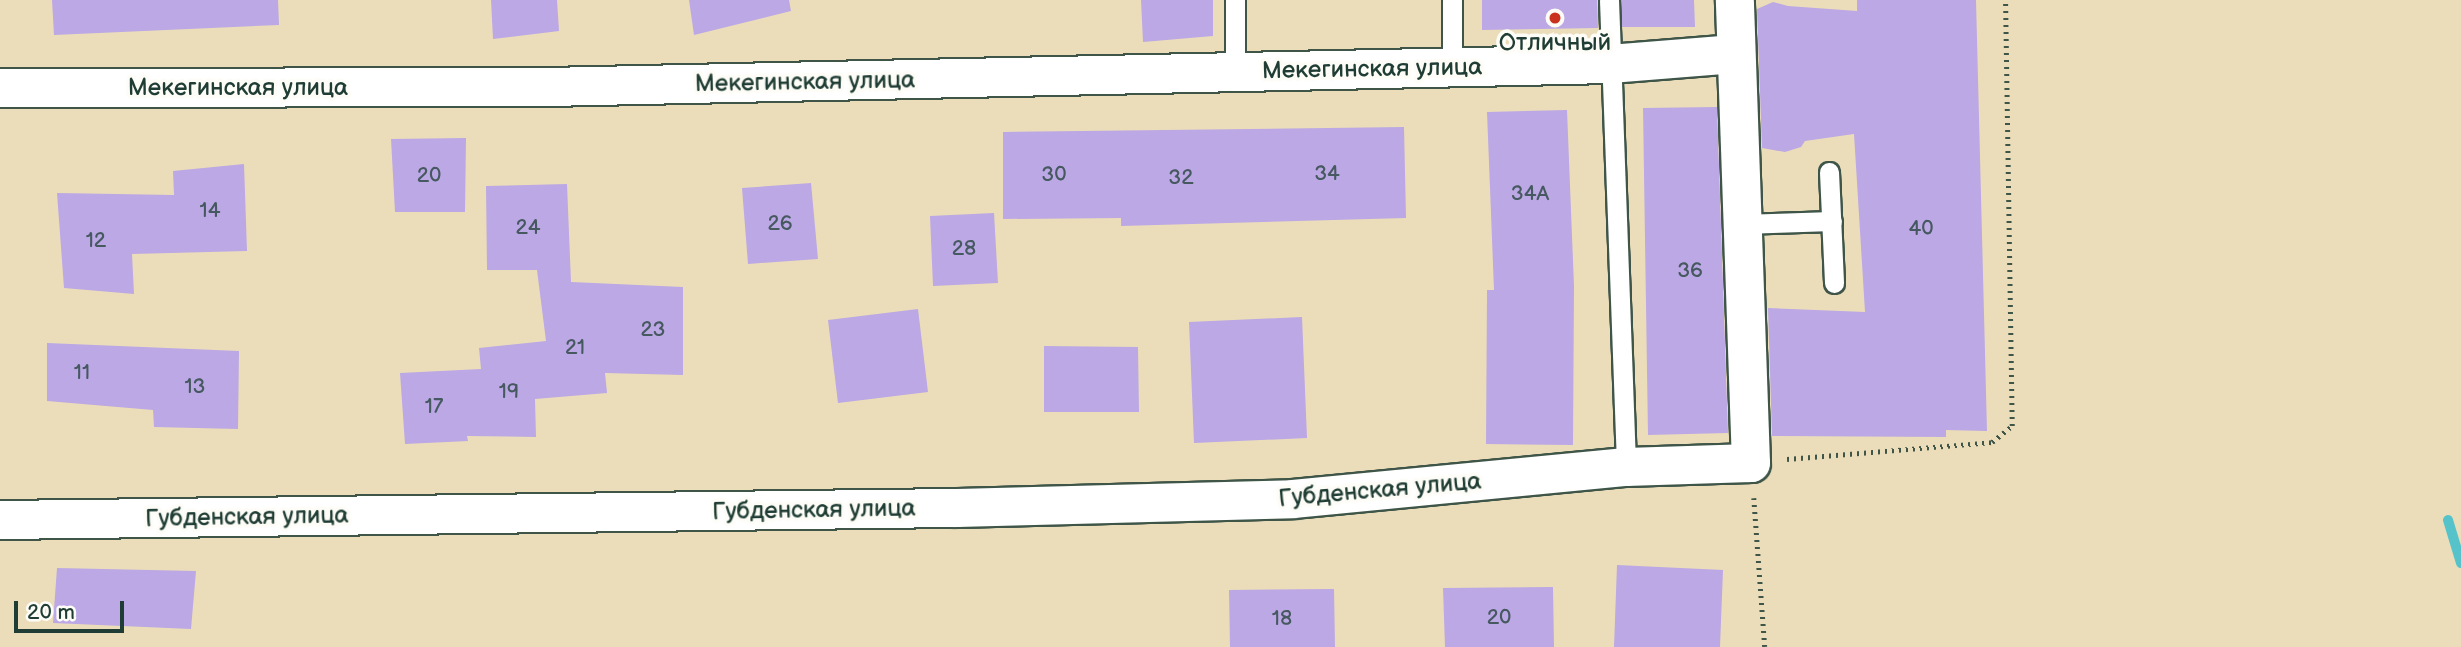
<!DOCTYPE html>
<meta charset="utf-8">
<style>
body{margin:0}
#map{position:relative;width:2461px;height:647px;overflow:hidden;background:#ebddba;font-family:"Balsamiq Sans",sans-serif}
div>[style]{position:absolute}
.stream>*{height:10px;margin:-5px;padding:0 5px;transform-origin:5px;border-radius:5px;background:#56c3ca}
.building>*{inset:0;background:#bba8e4}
.path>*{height:4.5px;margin-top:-2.25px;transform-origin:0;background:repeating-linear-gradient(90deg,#3e5548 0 2px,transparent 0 7px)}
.roads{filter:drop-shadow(2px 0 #3e5548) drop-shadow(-2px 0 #3e5548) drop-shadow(0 2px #3e5548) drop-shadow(0 -2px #3e5548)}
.service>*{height:19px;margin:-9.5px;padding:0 9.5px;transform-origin:9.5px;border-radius:9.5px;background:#fff}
.minor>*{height:38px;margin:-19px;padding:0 19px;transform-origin:19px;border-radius:19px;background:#fff}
.dots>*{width:19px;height:19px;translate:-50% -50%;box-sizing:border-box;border:4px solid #fdfcf7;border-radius:50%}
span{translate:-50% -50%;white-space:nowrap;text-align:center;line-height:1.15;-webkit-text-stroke:7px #fdfcf7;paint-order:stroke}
.number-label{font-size:21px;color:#465860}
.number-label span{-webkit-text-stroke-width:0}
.poi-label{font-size:24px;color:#1f3d34}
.street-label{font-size:24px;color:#1f3d34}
.scale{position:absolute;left:14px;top:601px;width:110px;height:32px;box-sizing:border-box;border:4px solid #1f3d34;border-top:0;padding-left:9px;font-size:21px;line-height:24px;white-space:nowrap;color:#1f3d34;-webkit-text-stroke:5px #fdfcf7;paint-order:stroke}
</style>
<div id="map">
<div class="stream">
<i style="left:2448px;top:520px;width:45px;rotate:73.2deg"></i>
</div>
<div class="building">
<i style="clip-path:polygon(52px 0,278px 0,279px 25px,54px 35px)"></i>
<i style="clip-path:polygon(491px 0,557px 0,559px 31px,493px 39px)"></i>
<i style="clip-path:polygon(689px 0,789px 0,791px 11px,694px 35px)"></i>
<i style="clip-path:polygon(1141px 0,1213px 0,1213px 36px,1143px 42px)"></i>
<i style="clip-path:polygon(1482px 0,1597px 0,1598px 28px,1482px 30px)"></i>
<i style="clip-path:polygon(1621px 0,1694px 0,1695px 27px,1622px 27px)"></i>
<i style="clip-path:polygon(1857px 0,1976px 0,1987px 431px,1946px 430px,1946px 437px,1772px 436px,1768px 308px,1865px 312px,1854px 134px,1805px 141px,1801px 147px,1785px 152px,1762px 148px,1757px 9px,1773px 2px,1788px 6px,1857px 11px)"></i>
<i style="clip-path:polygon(1717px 107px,1728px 433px,1648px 435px,1643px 108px)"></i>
<i style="clip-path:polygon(1567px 110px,1574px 286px,1573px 445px,1486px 444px,1487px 290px,1494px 290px,1487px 112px)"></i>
<i style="clip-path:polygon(1404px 127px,1406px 218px,1121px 226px,1121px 218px,1003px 219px,1003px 132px)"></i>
<i style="clip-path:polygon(466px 138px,465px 212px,395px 212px,391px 139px)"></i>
<i style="clip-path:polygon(244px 164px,247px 251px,132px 254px,134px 294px,64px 288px,57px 193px,174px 195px,173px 171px)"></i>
<i style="clip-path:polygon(811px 183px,818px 259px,748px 264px,742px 188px)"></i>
<i style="clip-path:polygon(567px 184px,571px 282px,683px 287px,683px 375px,605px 373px,607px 393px,535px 399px,536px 437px,467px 436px,468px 441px,405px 444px,400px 373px,481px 369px,479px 348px,546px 341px,537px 270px,487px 270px,486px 186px)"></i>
<i style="clip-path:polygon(994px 213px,998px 283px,933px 286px,930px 216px)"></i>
<i style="clip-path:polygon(918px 309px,928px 392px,838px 403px,828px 320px)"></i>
<i style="clip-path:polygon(1302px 317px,1307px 438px,1194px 443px,1189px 322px)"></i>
<i style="clip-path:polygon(47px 343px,239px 351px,238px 429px,154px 427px,153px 410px,47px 401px)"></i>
<i style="clip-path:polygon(1044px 346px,1138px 347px,1139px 412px,1044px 412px)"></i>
<i style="clip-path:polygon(1617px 565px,1723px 570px,1720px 647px,1614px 647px)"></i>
<i style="clip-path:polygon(57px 568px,196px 571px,191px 629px,53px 623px)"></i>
<i style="clip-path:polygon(1553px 587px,1554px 647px,1445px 647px,1443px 588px)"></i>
<i style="clip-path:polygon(1334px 589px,1335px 647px,1230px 647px,1229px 590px)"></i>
</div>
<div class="path">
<i style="left:1787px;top:459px;width:206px;rotate:-4.7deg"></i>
<i style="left:1992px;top:442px;width:26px;rotate:-39deg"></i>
<i style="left:2012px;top:426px;width:426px;rotate:-90.9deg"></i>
<i style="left:1754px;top:498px;width:149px;rotate:85.8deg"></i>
</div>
<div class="roads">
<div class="service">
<i style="left:1235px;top:0;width:72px;rotate:90deg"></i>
<i style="left:1452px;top:0;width:67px;rotate:90deg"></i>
<i style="left:1609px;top:0;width:467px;rotate:87.9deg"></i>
<i style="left:1829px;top:172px;width:111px;rotate:87.4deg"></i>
<i style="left:1742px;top:224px;width:90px;rotate:-1.9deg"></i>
</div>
<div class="minor">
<i style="left:0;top:88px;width:548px;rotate:-0.1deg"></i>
<i style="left:548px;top:87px;width:1062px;rotate:-1.24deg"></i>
<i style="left:1610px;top:64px;width:125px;rotate:-4.6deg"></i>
<i style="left:0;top:520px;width:957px;rotate:-0.72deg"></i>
<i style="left:957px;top:508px;width:336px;rotate:-1.5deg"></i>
<i style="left:1293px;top:499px;width:335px;rotate:-5.5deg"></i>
<i style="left:1626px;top:467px;width:125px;rotate:-1.8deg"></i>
<i style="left:1751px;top:463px;width:463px;rotate:-92deg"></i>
</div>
</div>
<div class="dots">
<i style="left:1555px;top:18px;background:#c8321e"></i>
</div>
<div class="number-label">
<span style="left:1327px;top:174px">34</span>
<span style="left:1054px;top:175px">30</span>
<span style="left:429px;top:176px">20</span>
<span style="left:1181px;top:178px">32</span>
<span style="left:1530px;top:194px">34А</span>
<span style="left:210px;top:211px">14</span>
<span style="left:780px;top:224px">26</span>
<span style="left:528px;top:228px">24</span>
<span style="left:1921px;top:229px">40</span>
<span style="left:96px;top:241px">12</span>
<span style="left:964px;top:249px">28</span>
<span style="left:1690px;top:271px">36</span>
<span style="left:653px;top:330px">23</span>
<span style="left:575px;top:348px">21</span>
<span style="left:82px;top:373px">11</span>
<span style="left:195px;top:387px">13</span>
<span style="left:509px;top:392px">19</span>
<span style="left:434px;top:407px">17</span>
<span style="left:1499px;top:618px">20</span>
<span style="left:1282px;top:619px">18</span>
</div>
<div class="poi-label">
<span style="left:1555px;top:43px">Отличный</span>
</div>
<div class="street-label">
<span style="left:1372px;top:69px;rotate:-1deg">Мекегинская улица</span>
<span style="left:805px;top:82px;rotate:-1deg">Мекегинская улица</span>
<span style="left:238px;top:88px">Мекегинская улица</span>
<span style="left:1380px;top:490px;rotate:-5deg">Губденская улица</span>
<span style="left:814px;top:510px;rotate:-1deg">Губденская улица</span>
<span style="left:247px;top:517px;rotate:-1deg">Губденская улица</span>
</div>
<div class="scale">20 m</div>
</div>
